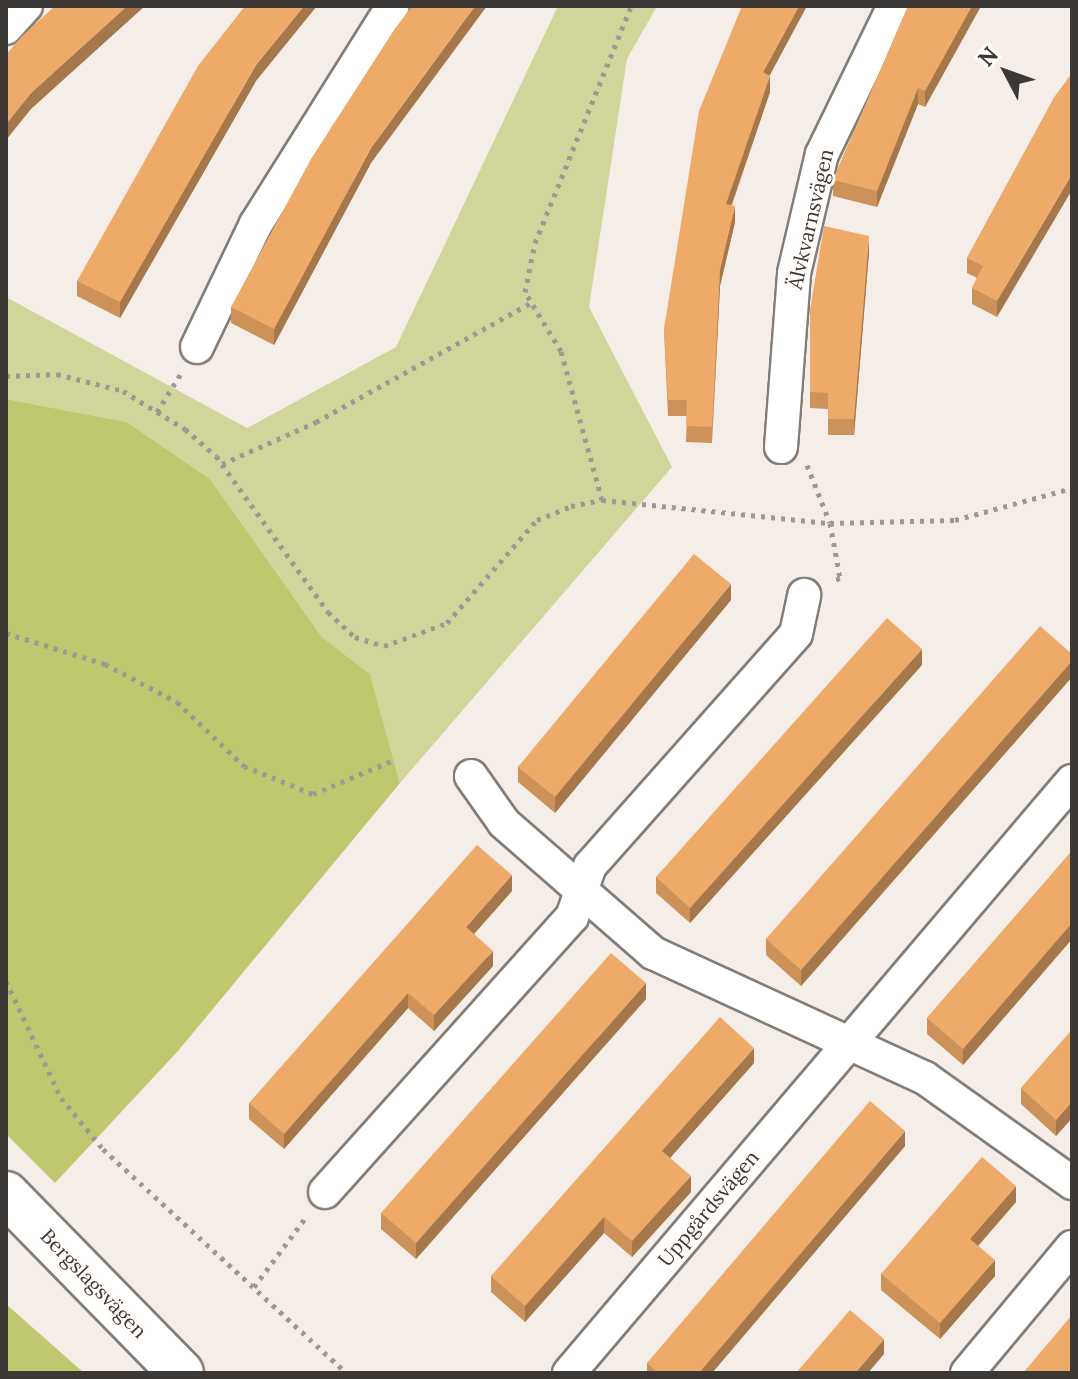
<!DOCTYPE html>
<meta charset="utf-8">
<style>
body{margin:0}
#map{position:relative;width:1078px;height:1379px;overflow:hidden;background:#f5eee8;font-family:Lora,serif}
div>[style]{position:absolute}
.green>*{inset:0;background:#d0d69a}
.forest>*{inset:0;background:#c0c86f}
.path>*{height:5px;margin-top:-2.5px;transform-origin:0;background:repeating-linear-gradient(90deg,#9e9995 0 4px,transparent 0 10px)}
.roads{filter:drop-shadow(2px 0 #837d77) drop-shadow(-2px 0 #837d77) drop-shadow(0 2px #837d77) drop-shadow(0 -2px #837d77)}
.street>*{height:32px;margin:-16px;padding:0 16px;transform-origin:16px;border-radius:16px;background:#fff}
.secondary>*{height:44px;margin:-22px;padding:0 22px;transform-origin:22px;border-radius:22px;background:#fff}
.wall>*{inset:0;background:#cc925a}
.shaded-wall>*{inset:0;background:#a6774a}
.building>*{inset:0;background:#edaa69}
span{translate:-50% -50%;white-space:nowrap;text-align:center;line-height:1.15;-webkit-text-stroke:6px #fffcfa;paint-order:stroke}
.street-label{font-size:20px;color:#3b3836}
.frame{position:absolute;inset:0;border:8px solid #3b3836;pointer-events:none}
.north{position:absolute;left:966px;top:32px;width:80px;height:80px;-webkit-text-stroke:6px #fffcfa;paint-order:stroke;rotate:311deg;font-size:22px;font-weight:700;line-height:32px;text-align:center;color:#3b3836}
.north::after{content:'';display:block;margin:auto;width:28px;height:36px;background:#3b3836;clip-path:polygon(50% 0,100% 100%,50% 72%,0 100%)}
</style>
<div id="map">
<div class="green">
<i style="clip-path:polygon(558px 6px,657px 6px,627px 59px,589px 307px,672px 467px,400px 783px,370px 674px,322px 637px,210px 479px,127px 422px,6px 399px,6px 297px,247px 428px,396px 347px)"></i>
</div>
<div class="forest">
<i style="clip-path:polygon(6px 399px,127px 422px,210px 479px,322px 637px,370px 674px,400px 783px,178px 1051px,55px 1183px,6px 1134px)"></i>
<i style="clip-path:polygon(6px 1304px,84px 1373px,6px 1373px)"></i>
</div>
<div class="path">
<i style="left:6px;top:376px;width:51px;rotate:-2.2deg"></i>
<i style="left:57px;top:374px;width:68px;rotate:14.4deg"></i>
<i style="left:123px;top:391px;width:73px;rotate:31.5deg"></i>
<i style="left:185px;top:429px;width:41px;rotate:41.1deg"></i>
<i style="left:216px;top:456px;width:192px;rotate:54.3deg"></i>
<i style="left:328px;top:612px;width:37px;rotate:43deg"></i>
<i style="left:355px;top:637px;width:30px;rotate:17deg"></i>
<i style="left:384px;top:646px;width:67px;rotate:-20.1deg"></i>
<i style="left:447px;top:623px;width:137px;rotate:-48.9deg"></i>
<i style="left:537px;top:520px;width:37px;rotate:-22deg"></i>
<i style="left:571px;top:506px;width:32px;rotate:-11deg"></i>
<i style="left:602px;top:500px;width:229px;rotate:5.8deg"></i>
<i style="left:830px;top:523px;width:125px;rotate:-1.4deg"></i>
<i style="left:955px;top:520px;width:121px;rotate:-15.3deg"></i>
<i style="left:157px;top:412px;width:47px;rotate:-58deg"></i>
<i style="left:222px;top:464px;width:103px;rotate:-24.1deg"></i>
<i style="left:316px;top:422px;width:246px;rotate:-29deg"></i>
<i style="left:807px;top:465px;width:62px;rotate:68.4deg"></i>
<i style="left:830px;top:523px;width:56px;rotate:79.7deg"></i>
<i style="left:840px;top:578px;width:9px;rotate:159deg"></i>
<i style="left:602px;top:500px;width:155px;rotate:-105.4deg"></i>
<i style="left:561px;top:351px;width:69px;rotate:-121.4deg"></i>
<i style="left:525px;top:292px;width:50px;rotate:-78.5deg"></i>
<i style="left:535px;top:243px;width:256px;rotate:-67.9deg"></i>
<i style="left:6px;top:633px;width:104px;rotate:17.4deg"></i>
<i style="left:105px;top:664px;width:81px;rotate:27.8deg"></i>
<i style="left:177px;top:702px;width:93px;rotate:43.7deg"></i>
<i style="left:244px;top:766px;width:74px;rotate:22.1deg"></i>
<i style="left:313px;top:794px;width:88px;rotate:-22.8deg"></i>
<i style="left:6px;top:981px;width:129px;rotate:64.8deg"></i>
<i style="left:61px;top:1098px;width:66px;rotate:50.5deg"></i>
<i style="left:103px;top:1149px;width:331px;rotate:42.6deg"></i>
<i style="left:254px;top:1287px;width:87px;rotate:-53.4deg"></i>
</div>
<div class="roads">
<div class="street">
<i style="left:6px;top:28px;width:30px;rotate:-48deg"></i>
<i style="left:197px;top:347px;width:136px;rotate:-64.4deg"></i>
<i style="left:256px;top:224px;width:257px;rotate:-57.9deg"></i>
<i style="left:781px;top:447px;width:174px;rotate:-85.7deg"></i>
<i style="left:794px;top:273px;width:122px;rotate:-76.8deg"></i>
<i style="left:822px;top:154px;width:165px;rotate:-64.1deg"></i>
<i style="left:471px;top:776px;width:57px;rotate:54.9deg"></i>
<i style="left:504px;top:823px;width:198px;rotate:41.1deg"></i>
<i style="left:653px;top:953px;width:299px;rotate:24.7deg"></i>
<i style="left:925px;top:1078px;width:181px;rotate:35.5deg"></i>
<i style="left:325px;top:1192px;width:370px;rotate:-48.1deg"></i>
<i style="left:572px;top:917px;width:54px;rotate:-70.6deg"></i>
<i style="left:590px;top:866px;width:310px;rotate:-48.4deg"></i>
<i style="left:796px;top:634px;width:40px;rotate:-78deg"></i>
<i style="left:569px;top:1373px;width:777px;rotate:-49.65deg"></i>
<i style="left:967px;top:1373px;width:164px;rotate:-50.2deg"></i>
</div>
<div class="secondary">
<i style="left:6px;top:1194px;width:250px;rotate:45.6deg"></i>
</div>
</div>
<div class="wall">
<i style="clip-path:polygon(908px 6px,981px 6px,925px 107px,918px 104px,877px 207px,833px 196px,833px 180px)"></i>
<i style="clip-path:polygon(770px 75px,770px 92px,732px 205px,735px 222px,720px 286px,712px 443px,686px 442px,687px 416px,668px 416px,664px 329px)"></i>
<i style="clip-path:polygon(256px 81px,120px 318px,77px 296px,77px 281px)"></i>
<i style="clip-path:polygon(1055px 96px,997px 317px,972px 304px,972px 288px,977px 278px,967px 273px,967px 258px)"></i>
<i style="clip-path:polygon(371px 163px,274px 345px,231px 323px,231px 307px)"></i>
<i style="clip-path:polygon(869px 252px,854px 435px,828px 435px,828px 409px,810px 408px,810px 310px)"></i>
<i style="clip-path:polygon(731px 600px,555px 813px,518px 782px,518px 767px)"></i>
<i style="clip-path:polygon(1072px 654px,1072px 677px,801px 986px,766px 955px,766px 939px)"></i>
<i style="clip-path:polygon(922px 665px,690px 923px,656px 893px,656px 877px)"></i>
<i style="clip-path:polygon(1072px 851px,1072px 939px,963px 1065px,927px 1034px,927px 1018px)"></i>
<i style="clip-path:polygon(512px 891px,474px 934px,493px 966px,434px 1031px,408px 1008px,284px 1149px,249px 1119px,249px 1103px)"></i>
<i style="clip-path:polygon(646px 999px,416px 1259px,381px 1229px,381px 1213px)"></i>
<i style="clip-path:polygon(1072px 1030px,1072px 1118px,1056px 1136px,1021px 1104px,1021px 1088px)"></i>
<i style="clip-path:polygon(754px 1063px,670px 1158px,691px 1192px,632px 1257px,604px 1233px,525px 1322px,491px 1292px,491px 1276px)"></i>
<i style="clip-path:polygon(905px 1146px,712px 1373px,647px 1373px,647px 1363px)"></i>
<i style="clip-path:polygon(1016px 1202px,978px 1246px,995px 1276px,940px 1339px,881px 1290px,881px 1274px)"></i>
</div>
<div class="shaded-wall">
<i style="clip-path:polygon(127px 6px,145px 6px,31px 109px,6px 140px,6px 124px,31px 93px)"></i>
<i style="clip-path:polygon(304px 6px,317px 6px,256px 81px,120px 318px,120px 302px,256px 65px)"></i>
<i style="clip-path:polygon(475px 6px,487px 6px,371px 163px,274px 345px,274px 329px,371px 148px)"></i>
<i style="clip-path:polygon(799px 6px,807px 6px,763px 88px,763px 72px)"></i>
<i style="clip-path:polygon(972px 6px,981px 6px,925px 107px,925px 91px)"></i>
<i style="clip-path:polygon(770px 76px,770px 92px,726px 220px,726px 204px)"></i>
<i style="clip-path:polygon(918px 88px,918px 104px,877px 207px,877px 191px)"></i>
<i style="clip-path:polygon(1072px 174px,1072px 190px,997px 317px,997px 301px)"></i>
<i style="clip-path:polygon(735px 206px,735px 222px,720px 286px,712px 443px,720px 270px)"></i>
<i style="clip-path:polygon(869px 236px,869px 252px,854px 435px,854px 419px)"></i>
<i style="clip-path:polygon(731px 584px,731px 600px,555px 813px,555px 797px)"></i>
<i style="clip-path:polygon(922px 649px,922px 665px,690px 923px,690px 908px)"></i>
<i style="clip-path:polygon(1072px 661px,1072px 677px,801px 986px,801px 970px)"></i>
<i style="clip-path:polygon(512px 875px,512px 891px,466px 943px,466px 927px)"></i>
<i style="clip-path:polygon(1072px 923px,1072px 939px,963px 1065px,963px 1049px)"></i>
<i style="clip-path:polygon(493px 951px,493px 966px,434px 1031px,434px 1015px)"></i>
<i style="clip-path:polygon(646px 983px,646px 999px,416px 1259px,416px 1243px)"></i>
<i style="clip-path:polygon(408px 993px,408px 1008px,284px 1149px,284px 1134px)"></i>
<i style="clip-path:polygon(754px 1048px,754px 1063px,662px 1167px,662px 1151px)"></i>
<i style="clip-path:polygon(1072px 1102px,1072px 1118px,1056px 1136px,1056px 1120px)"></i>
<i style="clip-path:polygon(905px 1131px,905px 1146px,712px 1373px,699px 1373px)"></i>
<i style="clip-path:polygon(691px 1176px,691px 1192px,632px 1257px,632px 1241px)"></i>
<i style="clip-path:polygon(1016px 1186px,1016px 1202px,970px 1255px,970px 1239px)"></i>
<i style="clip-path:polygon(604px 1217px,604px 1233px,525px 1322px,525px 1306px)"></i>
<i style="clip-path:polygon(995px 1260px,995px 1276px,940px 1339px,940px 1323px)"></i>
<i style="clip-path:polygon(884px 1339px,884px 1354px,868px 1373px,855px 1373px)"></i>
</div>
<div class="building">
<i style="clip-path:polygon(55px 6px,127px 6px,31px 93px,6px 124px,6px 55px,22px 36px)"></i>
<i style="clip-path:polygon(245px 6px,304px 6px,256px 65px,120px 302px,77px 281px,198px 66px)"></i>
<i style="clip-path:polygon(412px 6px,475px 6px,371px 148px,274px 329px,231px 307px,311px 159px,394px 30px)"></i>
<i style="clip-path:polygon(742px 6px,799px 6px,763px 72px,770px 76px,726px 204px,735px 206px,720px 270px,712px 427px,686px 426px,687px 400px,668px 400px,664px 329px,699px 111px)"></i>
<i style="clip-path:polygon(908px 6px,972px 6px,925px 91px,918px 88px,877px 191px,833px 180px)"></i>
<i style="clip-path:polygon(1072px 73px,1072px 174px,997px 301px,972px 288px,983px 266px,967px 258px,1055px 96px)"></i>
<i style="clip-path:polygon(824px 226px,869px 236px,854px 419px,828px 419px,828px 393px,810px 392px,810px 310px)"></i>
<i style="clip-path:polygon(694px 554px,731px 584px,555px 797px,518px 767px)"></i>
<i style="clip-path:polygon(887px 618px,922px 649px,690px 908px,656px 877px)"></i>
<i style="clip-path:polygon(1040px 626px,1072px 654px,1072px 661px,801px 970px,766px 939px)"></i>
<i style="clip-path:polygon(477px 845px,512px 875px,466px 927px,493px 951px,434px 1015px,408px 993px,284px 1134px,249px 1103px)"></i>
<i style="clip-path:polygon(1072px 851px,1072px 923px,963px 1049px,927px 1018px)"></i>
<i style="clip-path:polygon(611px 953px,646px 983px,416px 1243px,381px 1213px)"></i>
<i style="clip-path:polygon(720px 1017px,754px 1048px,662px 1151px,691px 1176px,632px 1241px,604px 1217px,525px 1306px,491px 1276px)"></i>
<i style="clip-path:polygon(1072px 1030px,1072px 1102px,1056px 1120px,1021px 1088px)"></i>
<i style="clip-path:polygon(870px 1101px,905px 1131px,699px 1373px,658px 1373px,647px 1363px)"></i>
<i style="clip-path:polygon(982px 1157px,1016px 1186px,970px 1239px,995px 1260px,940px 1323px,881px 1274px)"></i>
<i style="clip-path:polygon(850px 1310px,884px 1339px,855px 1373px,796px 1373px)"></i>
<i style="clip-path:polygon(1072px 1315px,1072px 1373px,1023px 1373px)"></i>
</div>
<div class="street-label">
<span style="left:810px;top:219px;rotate:-77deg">Älvkvarnsvägen</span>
<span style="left:708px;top:1208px;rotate:-50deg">Uppgårdsvägen</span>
<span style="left:94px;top:1283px;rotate:46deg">Bergslagsvägen</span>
</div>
<div class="frame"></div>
<div class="north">N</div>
</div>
